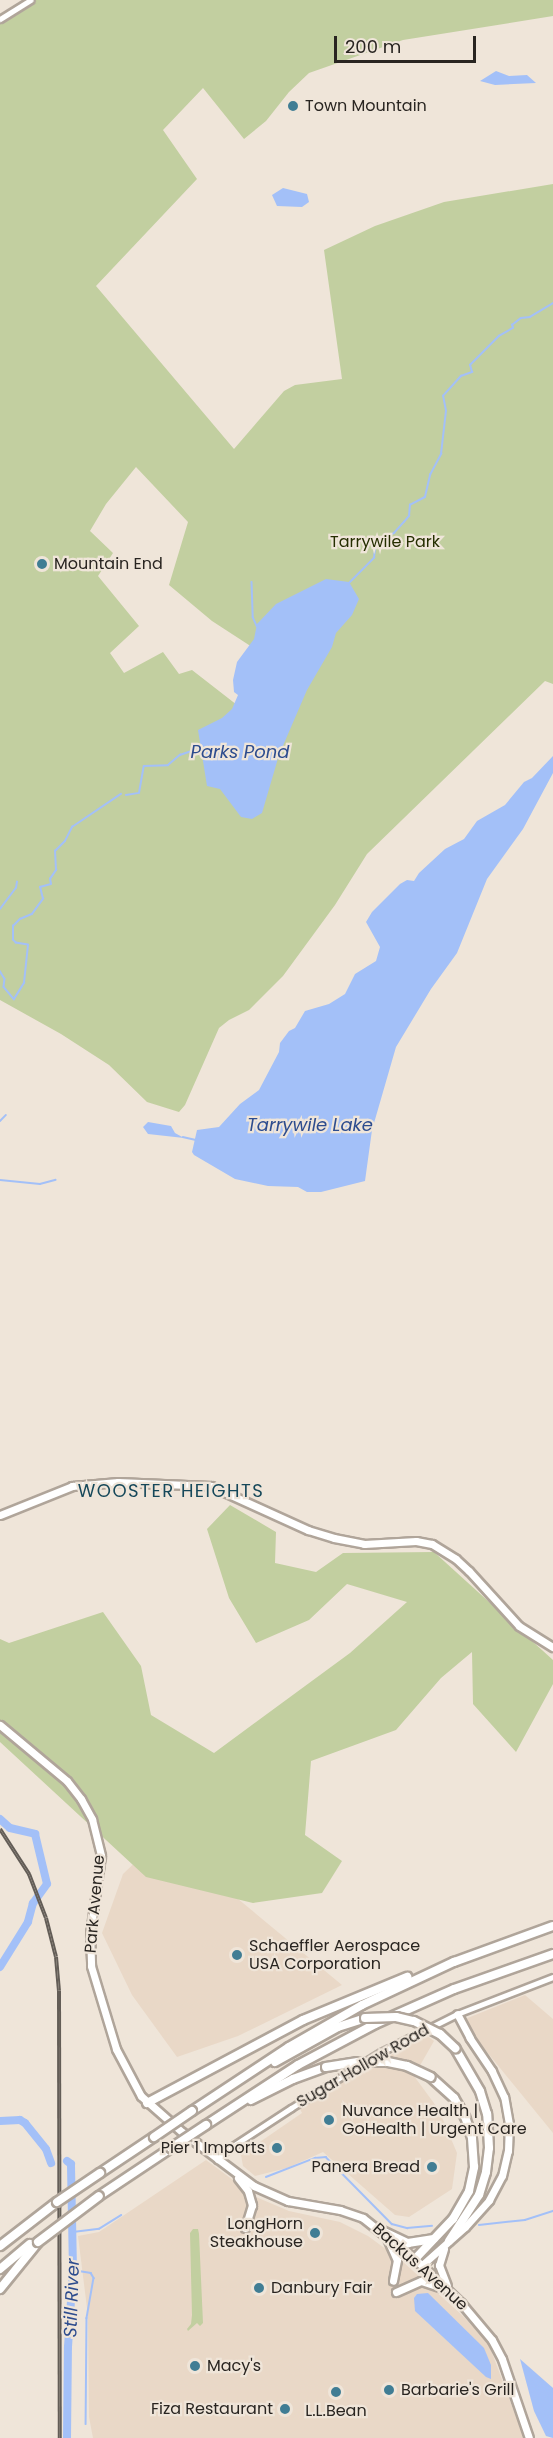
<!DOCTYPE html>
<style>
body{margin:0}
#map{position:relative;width:553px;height:2438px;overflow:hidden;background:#efe5d9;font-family:Poppins,sans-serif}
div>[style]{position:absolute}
.built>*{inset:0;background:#e9d8c7}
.green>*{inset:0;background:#c2cfa0}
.water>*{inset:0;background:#a3c0f8}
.stream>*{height:1.5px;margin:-0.75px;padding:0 0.75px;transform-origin:0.75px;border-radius:0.75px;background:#a3c0f8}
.river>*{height:8px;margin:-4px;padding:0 4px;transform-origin:4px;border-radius:4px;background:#a3c0f8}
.roads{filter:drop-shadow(2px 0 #b0a59a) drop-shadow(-2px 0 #b0a59a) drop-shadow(0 2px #b0a59a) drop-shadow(0 -2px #b0a59a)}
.minor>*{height:5px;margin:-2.5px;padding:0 2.5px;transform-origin:2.5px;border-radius:2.5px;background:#fff}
.major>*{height:7px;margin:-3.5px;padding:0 3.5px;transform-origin:3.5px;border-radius:3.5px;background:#fff}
.highway>*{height:8px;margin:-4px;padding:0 4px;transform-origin:4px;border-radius:4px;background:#fff}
.rail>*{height:4px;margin-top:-2px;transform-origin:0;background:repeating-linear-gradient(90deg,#efe5d9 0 4.5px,#635d57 0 9px);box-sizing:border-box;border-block:2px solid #635d57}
.bridges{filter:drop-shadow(2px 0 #b0a59a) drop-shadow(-2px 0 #b0a59a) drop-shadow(0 2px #b0a59a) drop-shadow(0 -2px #b0a59a)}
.highway-bridge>*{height:8px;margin:-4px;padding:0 4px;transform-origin:4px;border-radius:4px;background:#fff}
.dots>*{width:16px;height:16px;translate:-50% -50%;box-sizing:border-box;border:3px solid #efe5d9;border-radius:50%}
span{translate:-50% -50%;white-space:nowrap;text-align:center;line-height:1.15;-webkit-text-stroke:4.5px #efe5d9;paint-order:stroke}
.poi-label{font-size:16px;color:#292521}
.left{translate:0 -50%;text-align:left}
.right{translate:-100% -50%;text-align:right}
.park-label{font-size:16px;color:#252e00}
.street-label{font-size:16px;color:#292521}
.water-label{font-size:18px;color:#2d4c8e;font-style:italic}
.neighbourhood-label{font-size:18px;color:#16485a;letter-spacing:1.5px}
.scale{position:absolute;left:334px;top:36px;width:142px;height:27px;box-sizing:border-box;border:3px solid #292521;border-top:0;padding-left:8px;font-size:18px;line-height:21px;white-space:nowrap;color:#292521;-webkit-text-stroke:4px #efe5d9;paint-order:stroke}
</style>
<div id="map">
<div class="built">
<i style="clip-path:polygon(179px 1820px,203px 1870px,342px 1985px,238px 2036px,177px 2057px,132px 1995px,102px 1933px,123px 1874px)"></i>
<i style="clip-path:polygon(525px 1995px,553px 2019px,553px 2133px,469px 2030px,465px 2019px)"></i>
<i style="clip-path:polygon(426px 2035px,434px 2041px,414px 2076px,439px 2110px,457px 2153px,452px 2189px,409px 2217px,395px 2215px,323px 2152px,287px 2168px,255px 2176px,243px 2166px,241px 2155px,302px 2113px,299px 2107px)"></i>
<i style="clip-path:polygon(206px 2160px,256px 2197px,289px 2211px,340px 2222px,368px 2236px,402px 2261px,463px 2316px,489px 2345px,524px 2438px,93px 2438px,89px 2417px,88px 2316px,78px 2236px,99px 2232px)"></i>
</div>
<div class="green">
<i style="clip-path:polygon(evenodd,25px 0,553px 0,553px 16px,403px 40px,309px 73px,289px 92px,266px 121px,244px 139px,203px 88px,163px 130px,197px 179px,96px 286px,234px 449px,284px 391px,295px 385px,342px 379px,324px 250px,375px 226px,444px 202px,553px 184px,553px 684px,545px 681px,367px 854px,335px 905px,283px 976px,249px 1010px,229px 1020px,219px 1028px,185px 1105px,179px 1112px,147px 1102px,109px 1065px,61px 1034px,0 1000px,0 16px,25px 0,136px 467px,188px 522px,169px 585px,212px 621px,252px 647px,237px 705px,192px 670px,179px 674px,163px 652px,124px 673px,110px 653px,139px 626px,98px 576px,113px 553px,90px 531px,106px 504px,136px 467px)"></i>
<i style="clip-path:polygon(230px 1505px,276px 1532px,275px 1563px,316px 1572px,343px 1553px,434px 1552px,553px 1660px,553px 1684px,516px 1752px,473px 1704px,472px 1652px,441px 1678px,396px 1730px,311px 1761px,305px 1835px,342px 1861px,322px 1893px,253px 1903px,146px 1877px,0 1742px,0 1639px,9px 1643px,103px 1612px,141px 1666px,151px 1715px,214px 1753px,350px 1653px,407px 1602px,347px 1584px,309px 1620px,256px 1643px,229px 1598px,207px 1529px)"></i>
<i style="clip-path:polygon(193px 2229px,198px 2229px,199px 2234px,203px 2323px,200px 2326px,197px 2323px,188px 2331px,187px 2329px,191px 2324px,192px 2315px,190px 2233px)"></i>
</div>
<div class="water">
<i style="clip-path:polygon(496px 71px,509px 76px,527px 75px,536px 83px,495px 85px,480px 81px)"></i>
<i style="clip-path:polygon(283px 188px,307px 194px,309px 202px,302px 207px,277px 206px,272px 195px)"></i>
<i style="clip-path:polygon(326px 579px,349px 582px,359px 599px,352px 615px,336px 633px,332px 647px,307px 690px,279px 755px,262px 813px,252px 819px,241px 817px,220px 789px,207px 786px,198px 730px,222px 718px,232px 709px,238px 695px,234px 692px,233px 680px,237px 662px,254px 639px,257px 624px,276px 604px)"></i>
<i style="clip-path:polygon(553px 756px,553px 773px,523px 829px,487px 879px,457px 953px,431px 989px,396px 1047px,372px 1130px,365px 1181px,321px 1192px,307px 1192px,298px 1187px,268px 1186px,235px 1179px,194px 1155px,192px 1152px,197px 1130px,219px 1127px,240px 1104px,259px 1090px,279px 1052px,280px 1043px,289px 1031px,295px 1028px,305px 1011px,329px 1004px,345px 994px,355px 974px,376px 961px,380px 947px,366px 922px,372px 912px,400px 884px,407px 880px,414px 881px,419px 873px,445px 849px,464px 839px,477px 821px,505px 805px,524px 782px,532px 778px)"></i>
<i style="clip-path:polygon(148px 1122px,171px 1126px,175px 1133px,184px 1138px,148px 1134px,143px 1127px)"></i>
<i style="clip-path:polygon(428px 2293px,484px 2348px,491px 2365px,491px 2379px,486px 2377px,415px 2311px,414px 2298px,417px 2294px)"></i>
<i style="clip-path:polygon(520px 2359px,553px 2388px,553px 2438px,546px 2436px,534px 2411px)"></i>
</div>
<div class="stream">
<i style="left:252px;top:582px;width:35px;rotate:88deg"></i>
<i style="left:253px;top:617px;width:10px;rotate:66deg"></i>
<i style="left:348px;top:584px;width:37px;rotate:-45deg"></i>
<i style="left:374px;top:558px;width:9px;rotate:-84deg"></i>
<i style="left:375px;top:549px;width:11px;rotate:-56deg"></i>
<i style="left:381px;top:540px;width:15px;rotate:-28deg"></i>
<i style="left:394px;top:533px;width:15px;rotate:-48deg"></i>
<i style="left:404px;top:522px;width:8px;rotate:-50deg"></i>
<i style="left:409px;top:516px;width:11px;rotate:-85deg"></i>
<i style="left:410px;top:505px;width:17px;rotate:-28deg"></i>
<i style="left:425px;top:497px;width:23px;rotate:-77deg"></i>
<i style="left:430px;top:475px;width:24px;rotate:-62deg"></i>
<i style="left:441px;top:454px;width:43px;rotate:-83.4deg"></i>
<i style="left:446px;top:411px;width:15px;rotate:-101deg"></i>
<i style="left:443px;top:396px;width:27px;rotate:-48deg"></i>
<i style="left:461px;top:376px;width:12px;rotate:-20deg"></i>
<i style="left:472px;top:372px;width:7px;rotate:-106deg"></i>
<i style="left:470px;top:365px;width:41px;rotate:-45deg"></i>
<i style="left:499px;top:336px;width:16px;rotate:-30deg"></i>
<i style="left:513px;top:328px;width:3px;rotate:-108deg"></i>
<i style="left:512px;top:325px;width:11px;rotate:-38deg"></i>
<i style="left:521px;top:318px;width:9px;rotate:-6deg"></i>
<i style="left:530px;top:317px;width:27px;rotate:-31deg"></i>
<i style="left:126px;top:795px;width:13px;rotate:-9deg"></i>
<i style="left:139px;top:793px;width:27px;rotate:-80deg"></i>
<i style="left:144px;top:766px;width:24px;rotate:-2deg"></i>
<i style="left:168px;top:765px;width:16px;rotate:-40deg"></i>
<i style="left:180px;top:755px;width:21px;rotate:-19deg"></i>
<i style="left:0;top:909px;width:26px;rotate:-53deg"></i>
<i style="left:16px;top:888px;width:6px;rotate:-81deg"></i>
<i style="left:0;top:971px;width:9px;rotate:58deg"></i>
<i style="left:5px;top:979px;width:8px;rotate:97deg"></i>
<i style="left:4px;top:987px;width:16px;rotate:50deg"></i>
<i style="left:14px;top:999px;width:19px;rotate:-58deg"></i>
<i style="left:24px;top:983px;width:38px;rotate:-84deg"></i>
<i style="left:28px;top:945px;width:12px;rotate:-171deg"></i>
<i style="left:16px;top:943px;width:4px;rotate:-135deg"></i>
<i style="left:13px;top:940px;width:14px;rotate:-90deg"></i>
<i style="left:13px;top:926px;width:10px;rotate:-45deg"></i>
<i style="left:20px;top:919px;width:13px;rotate:-23deg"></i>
<i style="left:32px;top:914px;width:19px;rotate:-54deg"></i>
<i style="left:43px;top:899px;width:12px;rotate:-104deg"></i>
<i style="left:40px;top:887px;width:11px;rotate:-15deg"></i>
<i style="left:51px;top:884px;width:5px;rotate:-101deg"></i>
<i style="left:50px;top:879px;width:11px;rotate:-56deg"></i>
<i style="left:56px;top:870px;width:19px;rotate:-93deg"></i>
<i style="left:55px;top:851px;width:14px;rotate:-45deg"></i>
<i style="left:65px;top:841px;width:16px;rotate:-63deg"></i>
<i style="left:72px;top:827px;width:59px;rotate:-34deg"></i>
<i style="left:0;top:1121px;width:8px;rotate:-45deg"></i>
<i style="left:183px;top:1137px;width:13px;rotate:13deg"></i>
<i style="left:0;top:1180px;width:40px;rotate:5.7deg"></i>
<i style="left:40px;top:1184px;width:16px;rotate:-15deg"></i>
<i style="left:266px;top:2177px;width:53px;rotate:-21.2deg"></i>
<i style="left:315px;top:2158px;width:11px;rotate:-5deg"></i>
<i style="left:326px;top:2157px;width:94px;rotate:45.4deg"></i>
<i style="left:392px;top:2224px;width:16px;rotate:15deg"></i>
<i style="left:407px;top:2228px;width:25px;rotate:-5deg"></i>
<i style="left:479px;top:2225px;width:46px;rotate:-6.2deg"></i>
<i style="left:525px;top:2220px;width:29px;rotate:-18deg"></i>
<i style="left:73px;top:2232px;width:26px;rotate:-7deg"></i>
<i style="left:99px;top:2229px;width:26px;rotate:-32deg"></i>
<i style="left:73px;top:2270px;width:18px;rotate:9deg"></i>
<i style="left:91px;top:2273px;width:6px;rotate:59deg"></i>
<i style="left:94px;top:2278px;width:41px;rotate:99.9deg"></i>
<i style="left:87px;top:2318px;width:106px;rotate:90.5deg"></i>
</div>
<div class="river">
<i style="left:0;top:1819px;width:13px;rotate:42deg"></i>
<i style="left:10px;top:1828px;width:26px;rotate:13deg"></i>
<i style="left:35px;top:1834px;width:51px;rotate:76.5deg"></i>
<i style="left:47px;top:1884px;width:24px;rotate:126deg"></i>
<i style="left:33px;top:1903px;width:20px;rotate:105deg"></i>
<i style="left:28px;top:1922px;width:53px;rotate:121.9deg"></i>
<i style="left:0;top:2121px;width:20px;rotate:-3deg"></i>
<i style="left:20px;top:2120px;width:6px;rotate:31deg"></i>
<i style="left:25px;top:2123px;width:33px;rotate:51deg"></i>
<i style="left:46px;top:2149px;width:15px;rotate:70deg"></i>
<i style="left:67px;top:2438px;width:91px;rotate:-89.4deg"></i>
<i style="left:68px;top:2347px;width:77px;rotate:-86.3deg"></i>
<i style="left:73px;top:2270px;width:106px;rotate:-91.1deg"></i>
<i style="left:71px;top:2164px;width:5px;rotate:-143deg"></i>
</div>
<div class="roads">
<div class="minor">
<i style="left:0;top:19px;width:36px;rotate:-32deg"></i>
<i style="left:217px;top:2160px;width:12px;rotate:-48deg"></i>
<i style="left:225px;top:2151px;width:79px;rotate:-33.1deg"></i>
<i style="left:291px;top:2108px;width:106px;rotate:-31.9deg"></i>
<i style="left:381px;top:2052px;width:85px;rotate:-26.6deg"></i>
<i style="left:457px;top:2014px;width:103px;rotate:-21.1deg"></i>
</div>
<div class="major">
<i style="left:0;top:1515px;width:78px;rotate:-21.9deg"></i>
<i style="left:72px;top:1486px;width:46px;rotate:-5deg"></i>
<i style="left:118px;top:1482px;width:93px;rotate:2.5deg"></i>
<i style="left:211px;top:1486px;width:107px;rotate:24.4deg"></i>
<i style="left:308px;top:1530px;width:27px;rotate:17deg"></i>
<i style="left:334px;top:1538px;width:31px;rotate:11deg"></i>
<i style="left:364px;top:1544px;width:52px;rotate:-3.3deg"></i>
<i style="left:416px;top:1541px;width:16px;rotate:11deg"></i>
<i style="left:432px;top:1544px;width:28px;rotate:32deg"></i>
<i style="left:456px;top:1559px;width:18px;rotate:43deg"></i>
<i style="left:469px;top:1571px;width:74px;rotate:47.7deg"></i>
<i style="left:519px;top:1626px;width:40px;rotate:32deg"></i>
<i style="left:0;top:1725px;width:87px;rotate:39.9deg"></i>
<i style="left:67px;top:1781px;width:23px;rotate:52deg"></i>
<i style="left:81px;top:1799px;width:23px;rotate:61deg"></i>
<i style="left:92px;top:1819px;width:38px;rotate:76deg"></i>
<i style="left:101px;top:1856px;width:78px;rotate:98.1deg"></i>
<i style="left:90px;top:1933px;width:33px;rotate:88deg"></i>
<i style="left:91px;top:1966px;width:87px;rotate:73.2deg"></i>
<i style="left:116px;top:2049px;width:53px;rotate:62deg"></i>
<i style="left:141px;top:2096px;width:55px;rotate:41.3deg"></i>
<i style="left:182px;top:2132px;width:90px;rotate:36.9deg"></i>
<i style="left:254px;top:2186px;width:37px;rotate:24deg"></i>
<i style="left:288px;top:2201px;width:53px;rotate:9.8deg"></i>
<i style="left:340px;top:2210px;width:24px;rotate:19deg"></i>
<i style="left:363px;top:2218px;width:66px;rotate:38.3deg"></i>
<i style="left:415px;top:2259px;width:64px;rotate:43.7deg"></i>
<i style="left:461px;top:2303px;width:48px;rotate:50deg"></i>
<i style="left:492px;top:2340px;width:21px;rotate:62deg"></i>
<i style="left:502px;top:2359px;width:83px;rotate:71.1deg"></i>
<i style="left:238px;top:2178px;width:16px;rotate:52deg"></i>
<i style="left:248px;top:2191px;width:15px;rotate:74deg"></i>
<i style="left:252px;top:2205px;width:24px;rotate:107deg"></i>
<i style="left:387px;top:2238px;width:24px;rotate:66deg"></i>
<i style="left:397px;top:2260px;width:21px;rotate:101deg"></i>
<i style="left:444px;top:2249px;width:17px;rotate:107deg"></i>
<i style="left:439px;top:2265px;width:22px;rotate:69deg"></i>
<i style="left:422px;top:2265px;width:57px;rotate:-41.5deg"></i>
<i style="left:465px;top:2227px;width:36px;rotate:-48deg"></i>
<i style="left:489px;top:2200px;width:27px;rotate:-62deg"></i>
<i style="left:502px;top:2176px;width:26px;rotate:-77deg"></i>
<i style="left:508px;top:2151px;width:27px;rotate:-88deg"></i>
<i style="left:509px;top:2124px;width:27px;rotate:-100deg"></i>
<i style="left:504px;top:2097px;width:29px;rotate:-115deg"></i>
<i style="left:492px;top:2071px;width:40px;rotate:-124deg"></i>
<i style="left:470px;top:2038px;width:27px;rotate:-118deg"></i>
<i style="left:396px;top:2292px;width:27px;rotate:-24deg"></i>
<i style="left:421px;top:2281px;width:23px;rotate:18deg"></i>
</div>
<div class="highway">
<i style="left:275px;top:2062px;width:72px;rotate:-29.1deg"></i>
<i style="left:338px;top:2027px;width:28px;rotate:-18deg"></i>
<i style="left:251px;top:2100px;width:47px;rotate:-26.6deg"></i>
<i style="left:293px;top:2079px;width:35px;rotate:-20deg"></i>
<i style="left:147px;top:2103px;width:177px;rotate:-28deg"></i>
<i style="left:303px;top:2020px;width:113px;rotate:-22.5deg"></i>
<i style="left:192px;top:2111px;width:116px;rotate:-33.4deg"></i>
<i style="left:289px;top:2047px;width:84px;rotate:-29.9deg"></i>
<i style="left:362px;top:2005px;width:102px;rotate:-25.1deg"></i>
<i style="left:454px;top:1962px;width:105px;rotate:-20deg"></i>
<i style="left:206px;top:2125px;width:110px;rotate:-33.1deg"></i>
<i style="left:298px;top:2065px;width:87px;rotate:-28deg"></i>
<i style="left:375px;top:2024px;width:86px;rotate:-23.9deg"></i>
<i style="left:454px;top:1989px;width:105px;rotate:-19.5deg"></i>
<i style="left:100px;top:2173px;width:65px;rotate:-33.7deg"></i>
<i style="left:99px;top:2196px;width:87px;rotate:-33.7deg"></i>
<i style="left:382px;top:2231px;width:29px;rotate:25deg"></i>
<i style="left:408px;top:2243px;width:26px;rotate:-9deg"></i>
<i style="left:449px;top:2241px;width:55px;rotate:-56.9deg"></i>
<i style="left:479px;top:2195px;width:24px;rotate:-73deg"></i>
<i style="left:486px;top:2172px;width:24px;rotate:-83deg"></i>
<i style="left:489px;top:2148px;width:34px;rotate:-93deg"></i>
<i style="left:487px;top:2114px;width:24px;rotate:-107deg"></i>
<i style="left:480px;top:2091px;width:50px;rotate:-120.2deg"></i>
<i style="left:0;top:2246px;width:72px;rotate:-37.7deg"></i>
<i style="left:415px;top:2259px;width:55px;rotate:-46.5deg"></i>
<i style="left:453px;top:2219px;width:32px;rotate:-60deg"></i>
<i style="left:469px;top:2191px;width:25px;rotate:-78deg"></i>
<i style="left:474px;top:2167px;width:29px;rotate:-94deg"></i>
<i style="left:472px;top:2138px;width:22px;rotate:-108deg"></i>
<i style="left:465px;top:2117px;width:22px;rotate:-120deg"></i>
<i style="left:454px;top:2098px;width:31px;rotate:-138deg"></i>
<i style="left:0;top:2269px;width:39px;rotate:-40deg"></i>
<i style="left:0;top:2289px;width:60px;rotate:-51deg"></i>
</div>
</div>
<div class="rail">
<i style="left:0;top:1829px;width:54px;rotate:57.2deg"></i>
<i style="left:29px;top:1874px;width:47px;rotate:68.9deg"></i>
<i style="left:46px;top:1918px;width:40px;rotate:75.6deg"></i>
<i style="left:56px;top:1957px;width:34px;rotate:85deg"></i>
<i style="left:59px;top:1991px;width:447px;rotate:89.9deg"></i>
</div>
<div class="bridges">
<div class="highway-bridge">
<i style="left:365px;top:2018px;width:31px;rotate:-2deg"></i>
<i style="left:396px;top:2017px;width:18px;rotate:13deg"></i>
<i style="left:414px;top:2021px;width:29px;rotate:27deg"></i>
<i style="left:440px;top:2034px;width:21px;rotate:43deg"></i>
<i style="left:326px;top:2067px;width:32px;rotate:-9deg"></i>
<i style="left:358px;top:2062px;width:30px"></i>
<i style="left:388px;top:2062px;width:19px;rotate:12deg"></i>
<i style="left:407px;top:2066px;width:26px;rotate:25deg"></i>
<i style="left:154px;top:2137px;width:46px;rotate:-34.4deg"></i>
<i style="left:171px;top:2148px;width:42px;rotate:-33.3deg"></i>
<i style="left:57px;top:2202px;width:52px;rotate:-34deg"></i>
<i style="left:38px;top:2242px;width:76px;rotate:-37deg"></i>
</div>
</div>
<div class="dots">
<i style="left:293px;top:106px;background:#407d94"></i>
<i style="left:42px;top:564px;background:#407d94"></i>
<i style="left:237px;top:1955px;background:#407d94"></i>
<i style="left:329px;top:2120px;background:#407d94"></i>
<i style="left:277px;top:2148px;background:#407d94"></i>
<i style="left:432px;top:2167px;background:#407d94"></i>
<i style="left:315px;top:2233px;background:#407d94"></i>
<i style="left:259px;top:2288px;background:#407d94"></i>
<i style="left:195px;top:2366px;background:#407d94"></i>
<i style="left:389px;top:2390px;background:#407d94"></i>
<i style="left:336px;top:2392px;background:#407d94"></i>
<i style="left:285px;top:2409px;background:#407d94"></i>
</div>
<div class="poi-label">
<span class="left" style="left:305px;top:106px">Town Mountain</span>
<span class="left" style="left:54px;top:564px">Mountain End</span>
<span class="left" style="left:249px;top:1955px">Schaeffler Aerospace<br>USA Corporation</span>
<span class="left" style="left:342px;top:2120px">Nuvance Health |<br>GoHealth | Urgent Care</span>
<span class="right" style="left:265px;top:2148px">Pier 1 Imports</span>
<span class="right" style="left:420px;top:2167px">Panera Bread</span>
<span class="right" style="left:303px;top:2233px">LongHorn<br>Steakhouse</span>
<span class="left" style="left:271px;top:2288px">Danbury Fair</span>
<span class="left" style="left:207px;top:2366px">Macy's</span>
<span class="left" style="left:401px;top:2390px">Barbarie's Grill</span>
<span class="right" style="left:273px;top:2409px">Fiza Restaurant</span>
<span style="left:336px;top:2411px">L.L.Bean</span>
</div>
<div class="park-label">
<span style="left:385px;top:542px">Tarrywile Park</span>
</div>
<div class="street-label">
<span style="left:95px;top:1904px;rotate:-85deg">Park Avenue</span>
<span style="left:363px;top:2066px;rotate:-30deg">Sugar Hollow Road</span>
<span style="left:420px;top:2267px;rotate:42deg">Backus Avenue</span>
</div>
<div class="water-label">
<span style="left:240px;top:752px">Parks Pond</span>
<span style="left:310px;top:1125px">Tarrywile Lake</span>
<span style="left:72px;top:2298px;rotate:-88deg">Still River</span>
</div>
<div class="neighbourhood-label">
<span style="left:171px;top:1491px">WOOSTER HEIGHTS</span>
</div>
<div class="scale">200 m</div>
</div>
